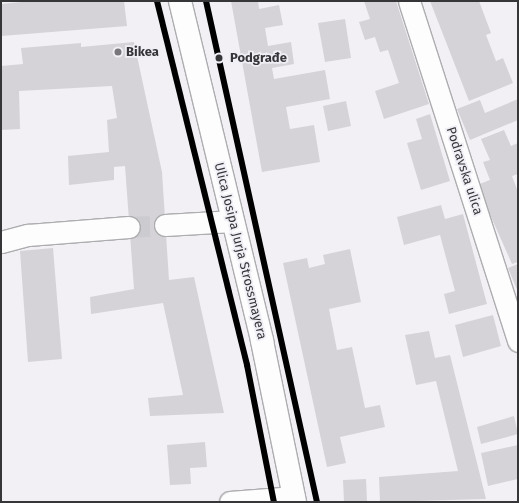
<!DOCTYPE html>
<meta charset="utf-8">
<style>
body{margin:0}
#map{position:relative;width:519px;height:503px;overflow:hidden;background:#f2f0f5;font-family:"Fira Sans",sans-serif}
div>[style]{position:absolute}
.building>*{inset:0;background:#d5d3d7}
.minor-tunnel>*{height:21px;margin-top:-10.5px;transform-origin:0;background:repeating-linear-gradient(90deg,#cccbcf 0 21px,transparent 0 31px)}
.roads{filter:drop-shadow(1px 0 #adacaf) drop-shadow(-1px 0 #adacaf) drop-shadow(0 1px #adacaf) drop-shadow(0 -1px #adacaf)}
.minor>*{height:21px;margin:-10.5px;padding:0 10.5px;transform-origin:10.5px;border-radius:10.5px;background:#fdfdfe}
.primary>*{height:22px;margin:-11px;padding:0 11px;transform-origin:11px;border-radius:11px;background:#fdfdfe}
.tram-1>*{height:6px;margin:-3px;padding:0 3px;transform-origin:3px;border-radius:3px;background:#000}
.dots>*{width:11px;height:11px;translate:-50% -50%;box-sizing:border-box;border:2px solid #f1eff6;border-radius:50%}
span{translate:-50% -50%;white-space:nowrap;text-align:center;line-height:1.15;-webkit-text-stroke:3.5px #f1eff6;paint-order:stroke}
.poi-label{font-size:13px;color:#363538;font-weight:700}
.left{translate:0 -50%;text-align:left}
.stop-label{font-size:13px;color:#363538;font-weight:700}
.street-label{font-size:13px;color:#363538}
.frame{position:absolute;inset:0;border:2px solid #363538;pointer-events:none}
</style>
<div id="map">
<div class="building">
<i style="clip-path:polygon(31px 1px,124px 1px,127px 26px,1px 36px,1px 4px)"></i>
<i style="clip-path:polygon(231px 1px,258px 1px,259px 9px,279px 5px,283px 25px,265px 28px,268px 46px,291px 42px,294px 64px,272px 68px,274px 79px,325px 70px,330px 99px,286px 107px,290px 129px,314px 125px,320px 162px,262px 172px)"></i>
<i style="clip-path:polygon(364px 1px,396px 1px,429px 104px,384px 119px,375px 91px,399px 83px,388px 50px,380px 52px,375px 37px,365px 40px,359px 22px,370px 19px)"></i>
<i style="clip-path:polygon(430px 1px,479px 1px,491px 33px,486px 35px,496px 61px,503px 58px,513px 83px,469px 101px)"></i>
<i style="clip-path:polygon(345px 19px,351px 58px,325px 62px,318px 23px)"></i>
<i style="clip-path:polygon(134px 42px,162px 172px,169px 280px,194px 277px,224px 413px,150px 416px,148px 398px,183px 395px,163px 303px,91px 314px,90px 297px,134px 289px,125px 166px,114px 167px,114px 180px,69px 185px,68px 156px,109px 152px,107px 120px,117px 118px,112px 86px,19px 91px,20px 129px,1px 130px,1px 66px,23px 64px,21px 48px,81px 43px,81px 47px)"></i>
<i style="clip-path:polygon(518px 99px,518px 120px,470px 140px,457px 109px,480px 100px,485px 113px)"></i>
<i style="clip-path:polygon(346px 101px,351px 126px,328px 131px,323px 106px)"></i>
<i style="clip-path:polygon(430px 114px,450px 181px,421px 190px,407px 143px,422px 139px,416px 119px)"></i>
<i style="clip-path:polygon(504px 130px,511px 146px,518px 143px,518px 174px,512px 176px,518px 192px,518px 262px,512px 264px,477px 185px,490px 180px,483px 162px,490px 160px,481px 139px)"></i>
<i style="clip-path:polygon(441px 205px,445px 219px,463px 214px,487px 304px,449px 314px,444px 294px,455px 291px,440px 235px,404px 245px,397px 217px)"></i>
<i style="clip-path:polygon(53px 248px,62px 359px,28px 362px,20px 251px)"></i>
<i style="clip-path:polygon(350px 249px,361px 302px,329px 309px,337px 350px,352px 347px,365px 408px,380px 405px,385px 427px,340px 437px,346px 463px,327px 467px,283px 263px,307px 258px,309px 268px,325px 264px,323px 255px)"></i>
<i style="clip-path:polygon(518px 264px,518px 292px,508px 268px)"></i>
<i style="clip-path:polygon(493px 315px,501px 346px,463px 357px,455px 325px)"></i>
<i style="clip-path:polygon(429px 331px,435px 358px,450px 355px,486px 499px,380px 502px,379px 477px,458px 471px,436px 381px,416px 385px,405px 335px)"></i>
<i style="clip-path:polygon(514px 416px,518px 434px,481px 444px,477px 427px)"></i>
<i style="clip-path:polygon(205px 442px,207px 467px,190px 468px,191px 484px,170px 485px,167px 445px)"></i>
<i style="clip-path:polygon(518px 445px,518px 479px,488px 486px,481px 453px)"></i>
<i style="clip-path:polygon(366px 479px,367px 501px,344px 502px,343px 480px)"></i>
</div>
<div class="minor-tunnel">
<i style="left:129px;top:227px;width:36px;rotate:-3deg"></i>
</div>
<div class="roads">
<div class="minor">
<i style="left:409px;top:1px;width:357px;rotate:72.2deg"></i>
<i style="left:165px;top:225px;width:68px;rotate:-3.4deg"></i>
<i style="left:1px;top:242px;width:28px;rotate:-15deg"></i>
<i style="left:28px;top:235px;width:101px;rotate:-4.5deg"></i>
<i style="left:230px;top:502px;width:64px;rotate:-4.5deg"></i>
</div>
<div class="primary">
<i style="left:180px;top:1px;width:350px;rotate:76.4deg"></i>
<i style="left:262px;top:341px;width:164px;rotate:78.4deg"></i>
</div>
</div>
<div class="tram-1">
<i style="left:157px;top:1px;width:375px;rotate:76.1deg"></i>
<i style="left:247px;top:365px;width:140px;rotate:78.9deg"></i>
<i style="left:206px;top:1px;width:513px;rotate:77.51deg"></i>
</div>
<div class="dots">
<i style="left:118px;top:52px;background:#78767a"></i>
<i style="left:219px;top:58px;background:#363538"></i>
</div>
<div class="poi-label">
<span class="left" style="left:126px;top:52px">Bikea</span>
</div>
<div class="stop-label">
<span class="left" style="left:230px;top:58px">Podgrađe</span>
</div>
<div class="street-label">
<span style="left:464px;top:171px;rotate:72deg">Podravska ulica</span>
<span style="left:240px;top:251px;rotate:76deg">Ulica Josipa Jurja Strossmayera</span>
</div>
<div class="frame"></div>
</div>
